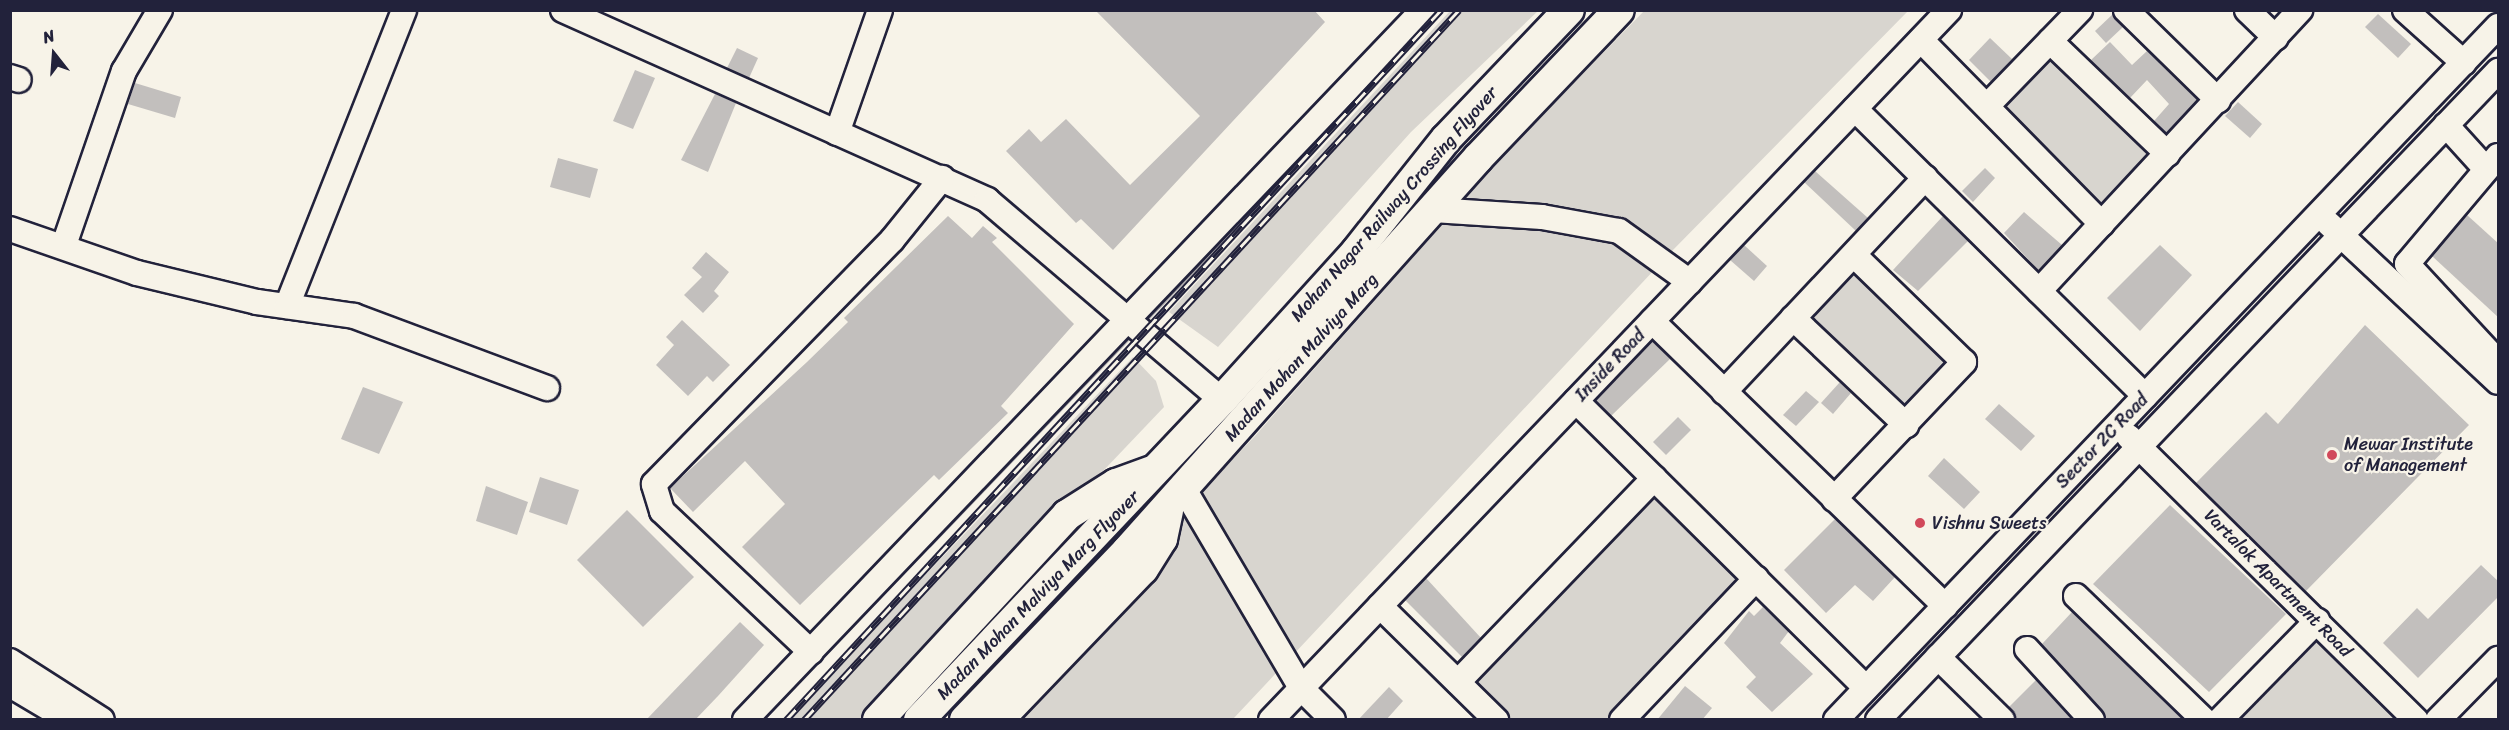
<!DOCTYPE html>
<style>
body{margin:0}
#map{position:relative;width:2509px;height:730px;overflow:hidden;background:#f7f3e8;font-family:Sriracha,sans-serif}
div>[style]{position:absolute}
.green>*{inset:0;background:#d8d5cf}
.stream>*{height:6px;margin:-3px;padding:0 3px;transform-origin:3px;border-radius:3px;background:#aeabad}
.building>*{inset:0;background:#c2bfbd}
.roads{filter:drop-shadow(2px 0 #22223b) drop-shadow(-2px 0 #22223b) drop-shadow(0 2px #22223b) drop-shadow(0 -2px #22223b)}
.minor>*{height:24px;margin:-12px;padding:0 12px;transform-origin:12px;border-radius:12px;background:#f7f3e8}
.major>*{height:30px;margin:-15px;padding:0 15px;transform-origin:15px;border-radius:15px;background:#f7f3e8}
.rail>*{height:7px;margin-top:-3.5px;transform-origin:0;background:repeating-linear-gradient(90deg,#f7f3e8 0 14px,#22223b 0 28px);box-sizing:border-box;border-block:2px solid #22223b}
.dots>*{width:16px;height:16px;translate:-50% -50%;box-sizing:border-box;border:3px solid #f7f3e8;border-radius:50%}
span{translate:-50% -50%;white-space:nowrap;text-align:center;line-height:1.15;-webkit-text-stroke:4.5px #f7f3e8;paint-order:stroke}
.street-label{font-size:18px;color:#22223b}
.poi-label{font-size:18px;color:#22223b}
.left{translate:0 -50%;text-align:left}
.frame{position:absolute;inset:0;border:12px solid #22223b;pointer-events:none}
.north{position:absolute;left:24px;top:24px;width:60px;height:60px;-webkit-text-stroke:4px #f7f3e8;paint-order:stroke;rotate:343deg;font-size:16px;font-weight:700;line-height:24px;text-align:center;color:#22223b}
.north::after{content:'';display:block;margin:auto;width:21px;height:27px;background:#22223b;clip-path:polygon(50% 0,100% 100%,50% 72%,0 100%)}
</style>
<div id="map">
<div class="green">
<i style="clip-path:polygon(1450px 11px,1538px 11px,1411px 132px,1218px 347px,1169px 312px)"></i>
<i style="clip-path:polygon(1644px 11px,1908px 11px,1671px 252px,1233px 719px,983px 720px,1255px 436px,1499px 160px)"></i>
<i style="clip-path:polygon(2054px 53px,2153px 151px,2099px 205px,2000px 107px)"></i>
<i style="clip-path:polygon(1855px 265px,1956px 363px,1905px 416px,1804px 317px)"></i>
<i style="clip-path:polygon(1133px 357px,1156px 381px,1164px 407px,867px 719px,787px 720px)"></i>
<i style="clip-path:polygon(1654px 491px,1746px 579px,1609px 719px,1508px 719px,1469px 681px)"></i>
<i style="clip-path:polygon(2319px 640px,2400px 720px,2240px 720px)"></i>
</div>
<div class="stream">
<i style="left:1141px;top:324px;width:435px;rotate:-46.2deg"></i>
<i style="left:929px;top:545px;width:296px;rotate:-46.2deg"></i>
</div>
<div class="building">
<i style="clip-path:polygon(1095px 10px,1314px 10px,1325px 22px,1113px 250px,1081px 219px,1076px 223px,1006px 151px,1029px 129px,1041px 142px,1066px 119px,1130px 185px,1200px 116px)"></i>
<i style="clip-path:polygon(2113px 14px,2123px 27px,2106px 43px,2095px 31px)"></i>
<i style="clip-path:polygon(2378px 14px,2411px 44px,2398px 58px,2365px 27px)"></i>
<i style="clip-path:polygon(1990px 38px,2012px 59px,1991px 82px,1969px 60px)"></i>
<i style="clip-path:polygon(2110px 42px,2132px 65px,2147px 51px,2197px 100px,2166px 133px,2154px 121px,2169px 104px,2147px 80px,2130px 98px,2091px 60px)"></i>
<i style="clip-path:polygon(737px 48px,758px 58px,749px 78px,727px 68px)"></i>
<i style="clip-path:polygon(635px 70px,655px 78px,633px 129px,613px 121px)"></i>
<i style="clip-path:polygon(135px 83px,181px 97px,175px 118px,128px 104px)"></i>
<i style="clip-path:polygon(715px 94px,736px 103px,708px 172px,681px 160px)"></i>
<i style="clip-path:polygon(2238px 102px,2262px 124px,2250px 138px,2225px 116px)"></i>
<i style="clip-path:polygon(558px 158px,598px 169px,590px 198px,550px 187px)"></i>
<i style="clip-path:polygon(1985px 168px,1995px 178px,1973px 202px,1962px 191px)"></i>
<i style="clip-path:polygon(1815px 171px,1868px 218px,1856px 231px,1804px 182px)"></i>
<i style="clip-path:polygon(2024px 212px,2062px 245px,2039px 271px,2004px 233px)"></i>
<i style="clip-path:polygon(2467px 215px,2499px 244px,2499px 318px,2432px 256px)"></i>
<i style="clip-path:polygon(948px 216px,972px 238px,983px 226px,997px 238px,992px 242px,1074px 324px,1001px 406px,1008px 413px,939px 480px,934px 475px,800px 605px,742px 547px,785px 504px,745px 461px,693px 512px,670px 488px,807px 362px,848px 322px,844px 318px)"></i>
<i style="clip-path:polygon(1943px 216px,1968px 241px,1918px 291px,1893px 270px)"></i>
<i style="clip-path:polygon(1744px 245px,1767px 266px,1754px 281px,1730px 260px)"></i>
<i style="clip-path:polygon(2160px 245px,2192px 275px,2140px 331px,2107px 298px)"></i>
<i style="clip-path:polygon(706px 252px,729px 272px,714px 291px,719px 296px,703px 313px,684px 295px,702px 277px,692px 268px)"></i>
<i style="clip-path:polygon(682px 320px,730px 365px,713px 382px,707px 376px,688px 396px,656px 365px,674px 345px,666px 337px)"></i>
<i style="clip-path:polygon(2365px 325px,2469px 425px,2306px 591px,2196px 483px,2266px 412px,2278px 424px)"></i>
<i style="clip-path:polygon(1652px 341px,1670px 359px,1611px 416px,1596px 401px)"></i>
<i style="clip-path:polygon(1840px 382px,1851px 393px,1833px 414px,1821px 403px)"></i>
<i style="clip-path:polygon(363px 387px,403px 402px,379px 454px,341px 439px)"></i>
<i style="clip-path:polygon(1806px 391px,1819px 402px,1796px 426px,1783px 415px)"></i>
<i style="clip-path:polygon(1999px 404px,2035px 436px,2021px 451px,1985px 419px)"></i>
<i style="clip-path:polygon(1678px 417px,1691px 430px,1666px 455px,1653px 442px)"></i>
<i style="clip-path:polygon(1944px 458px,1980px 492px,1964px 509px,1928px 476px)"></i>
<i style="clip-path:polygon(540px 477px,579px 490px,567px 525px,529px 512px)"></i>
<i style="clip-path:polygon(486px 486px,528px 502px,517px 535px,476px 521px)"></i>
<i style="clip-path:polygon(2170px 505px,2286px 614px,2209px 692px,2093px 584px)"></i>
<i style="clip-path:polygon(627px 510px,694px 577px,643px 627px,577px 560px)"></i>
<i style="clip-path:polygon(1835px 519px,1895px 577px,1873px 601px,1855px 585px,1826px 613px,1784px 570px)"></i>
<i style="clip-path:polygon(2481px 565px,2499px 582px,2499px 596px,2418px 678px,2383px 643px,2417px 608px,2428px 619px)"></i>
<i style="clip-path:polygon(1426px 578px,1481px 638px,1462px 657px,1405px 600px)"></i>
<i style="clip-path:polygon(1763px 607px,1789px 631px,1780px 643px,1813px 674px,1772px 712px,1746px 687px,1756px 677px,1724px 643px,1749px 611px,1754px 616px)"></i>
<i style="clip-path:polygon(2072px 612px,2183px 720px,2106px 720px,2042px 644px)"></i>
<i style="clip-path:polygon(740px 622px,764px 645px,718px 696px,695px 720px,646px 720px)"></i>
<i style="clip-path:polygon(2036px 680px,2072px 720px,2016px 720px,2009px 707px)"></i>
<i style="clip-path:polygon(1685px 686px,1712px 708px,1702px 720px,1657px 720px)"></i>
<i style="clip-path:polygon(1389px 687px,1403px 701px,1386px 720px,1358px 720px)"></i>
</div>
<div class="roads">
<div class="minor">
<i style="left:563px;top:10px;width:465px;rotate:24.1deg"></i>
<i style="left:987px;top:200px;width:309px;rotate:40.4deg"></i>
<i style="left:2126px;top:10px;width:129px;rotate:44.4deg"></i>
<i style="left:2247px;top:10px;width:40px;rotate:44deg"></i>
<i style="left:2405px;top:10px;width:79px;rotate:41.9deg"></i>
<i style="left:1921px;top:40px;width:258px;rotate:45.5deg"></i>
<i style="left:2050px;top:41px;width:163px;rotate:43.8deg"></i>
<i style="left:10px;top:77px;width:9px;rotate:18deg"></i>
<i style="left:1987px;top:106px;width:134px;rotate:-45.9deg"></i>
<i style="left:1855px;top:109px;width:408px;rotate:44.7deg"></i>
<i style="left:2446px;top:125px;width:58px;rotate:47.8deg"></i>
<i style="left:837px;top:133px;width:130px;rotate:-70.7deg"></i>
<i style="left:2498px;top:156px;width:141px;rotate:130.1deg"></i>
<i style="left:2407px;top:264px;width:134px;rotate:47.1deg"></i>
<i style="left:1433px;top:210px;width:109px;rotate:3.7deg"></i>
<i style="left:1542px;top:217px;width:78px;rotate:10.3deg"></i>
<i style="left:1619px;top:231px;width:87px;rotate:35.7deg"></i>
<i style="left:2329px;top:224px;width:231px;rotate:43.1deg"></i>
<i style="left:10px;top:229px;width:134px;rotate:19.1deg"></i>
<i style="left:137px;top:273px;width:123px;rotate:13.6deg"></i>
<i style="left:257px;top:302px;width:98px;rotate:8.2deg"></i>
<i style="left:354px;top:316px;width:206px;rotate:20.5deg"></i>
<i style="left:64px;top:245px;width:184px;rotate:-71deg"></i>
<i style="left:124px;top:71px;width:71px;rotate:-59.5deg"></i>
<i style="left:2039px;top:291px;width:384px;rotate:-47.1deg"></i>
<i style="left:287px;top:306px;width:318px;rotate:-68.4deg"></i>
<i style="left:1793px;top:318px;width:156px;rotate:43.4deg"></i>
<i style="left:1652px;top:321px;width:409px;rotate:44.2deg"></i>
<i style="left:1724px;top:392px;width:294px;rotate:-46.8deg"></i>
<i style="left:1576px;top:401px;width:408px;rotate:44.7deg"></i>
<i style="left:2129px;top:437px;width:403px;rotate:44.6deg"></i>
<i style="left:1184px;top:489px;width:231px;rotate:59.5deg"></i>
<i style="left:1301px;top:688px;width:45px;rotate:45deg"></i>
<i style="left:1834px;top:499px;width:189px;rotate:-46.5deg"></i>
<i style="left:1964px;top:362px;width:153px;rotate:-135.8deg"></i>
<i style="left:2076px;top:596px;width:178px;rotate:44.1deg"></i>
<i style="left:1380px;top:606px;width:163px;rotate:44.5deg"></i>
<i style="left:2027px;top:649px;width:96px;rotate:47.5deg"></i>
<i style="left:811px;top:652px;width:205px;rotate:-136.6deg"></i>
<i style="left:662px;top:511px;width:28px;rotate:-107deg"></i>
<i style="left:654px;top:484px;width:341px;rotate:-45.7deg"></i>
<i style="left:892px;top:240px;width:80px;rotate:-51.1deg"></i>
<i style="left:1938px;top:657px;width:90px;rotate:44.5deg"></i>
<i style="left:10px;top:661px;width:109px;rotate:32.7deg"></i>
<i style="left:1458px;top:682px;width:283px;rotate:-46.1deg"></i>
<i style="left:10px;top:685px;width:69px;rotate:30.7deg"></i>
<i style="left:745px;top:720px;width:982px;rotate:-46.32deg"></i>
<i style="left:1271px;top:720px;width:982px;rotate:-46.32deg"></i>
<i style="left:1622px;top:720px;width:195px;rotate:-46.5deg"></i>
<i style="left:1836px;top:720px;width:959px;rotate:-46.35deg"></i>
<i style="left:1878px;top:720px;width:898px;rotate:-46.31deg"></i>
<i style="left:2220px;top:720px;width:139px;rotate:-45.6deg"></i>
<i style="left:2438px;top:720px;width:86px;rotate:-45.5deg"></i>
</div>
<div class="major">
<i style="left:878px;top:720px;width:279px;rotate:-47.3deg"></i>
<i style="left:1067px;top:515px;width:58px;rotate:-32.3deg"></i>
<i style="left:1116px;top:484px;width:38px;rotate:-20deg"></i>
<i style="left:919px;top:720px;width:441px;rotate:-46.6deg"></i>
<i style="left:1222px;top:400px;width:200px;rotate:-47.8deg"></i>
<i style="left:1356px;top:252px;width:144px;rotate:-51.5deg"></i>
<i style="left:1446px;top:139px;width:178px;rotate:-46.4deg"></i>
<i style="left:965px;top:720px;width:234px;rotate:-46.2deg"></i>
<i style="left:1127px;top:551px;width:527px;rotate:-48.23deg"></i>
<i style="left:1478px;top:158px;width:204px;rotate:-46.4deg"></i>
<i style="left:998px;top:720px;width:209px;rotate:-46.2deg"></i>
<i style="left:1143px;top:569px;width:36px;rotate:-58deg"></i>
<i style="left:1162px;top:539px;width:29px;rotate:-78deg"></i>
</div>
</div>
<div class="rail">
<i style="left:786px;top:720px;width:966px;rotate:-47.31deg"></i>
<i style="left:804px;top:720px;width:966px;rotate:-47.31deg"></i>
</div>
<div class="dots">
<i style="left:2332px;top:455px;background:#d1495b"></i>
<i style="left:1920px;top:523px;background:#d1495b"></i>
</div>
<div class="street-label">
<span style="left:1394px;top:204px;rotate:-49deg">Mohan Nagar Railway Crossing Flyover</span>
<span style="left:1301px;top:357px;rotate:-48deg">Madan Mohan Malviya Marg</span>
<span style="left:1610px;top:365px;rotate:-46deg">Inside Road</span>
<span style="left:2102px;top:441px;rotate:-46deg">Sector 2C Road</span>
<span style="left:2278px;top:583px;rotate:45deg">Vartalok Apartment Road</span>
<span style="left:1038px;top:595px;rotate:-46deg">Madan Mohan Malviya Marg Flyover</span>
</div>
<div class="poi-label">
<span class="left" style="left:2344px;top:455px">Mewar Institute<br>of Management</span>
<span class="left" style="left:1932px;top:523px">Vishnu Sweets</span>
</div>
<div class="frame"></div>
<div class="north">N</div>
</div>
